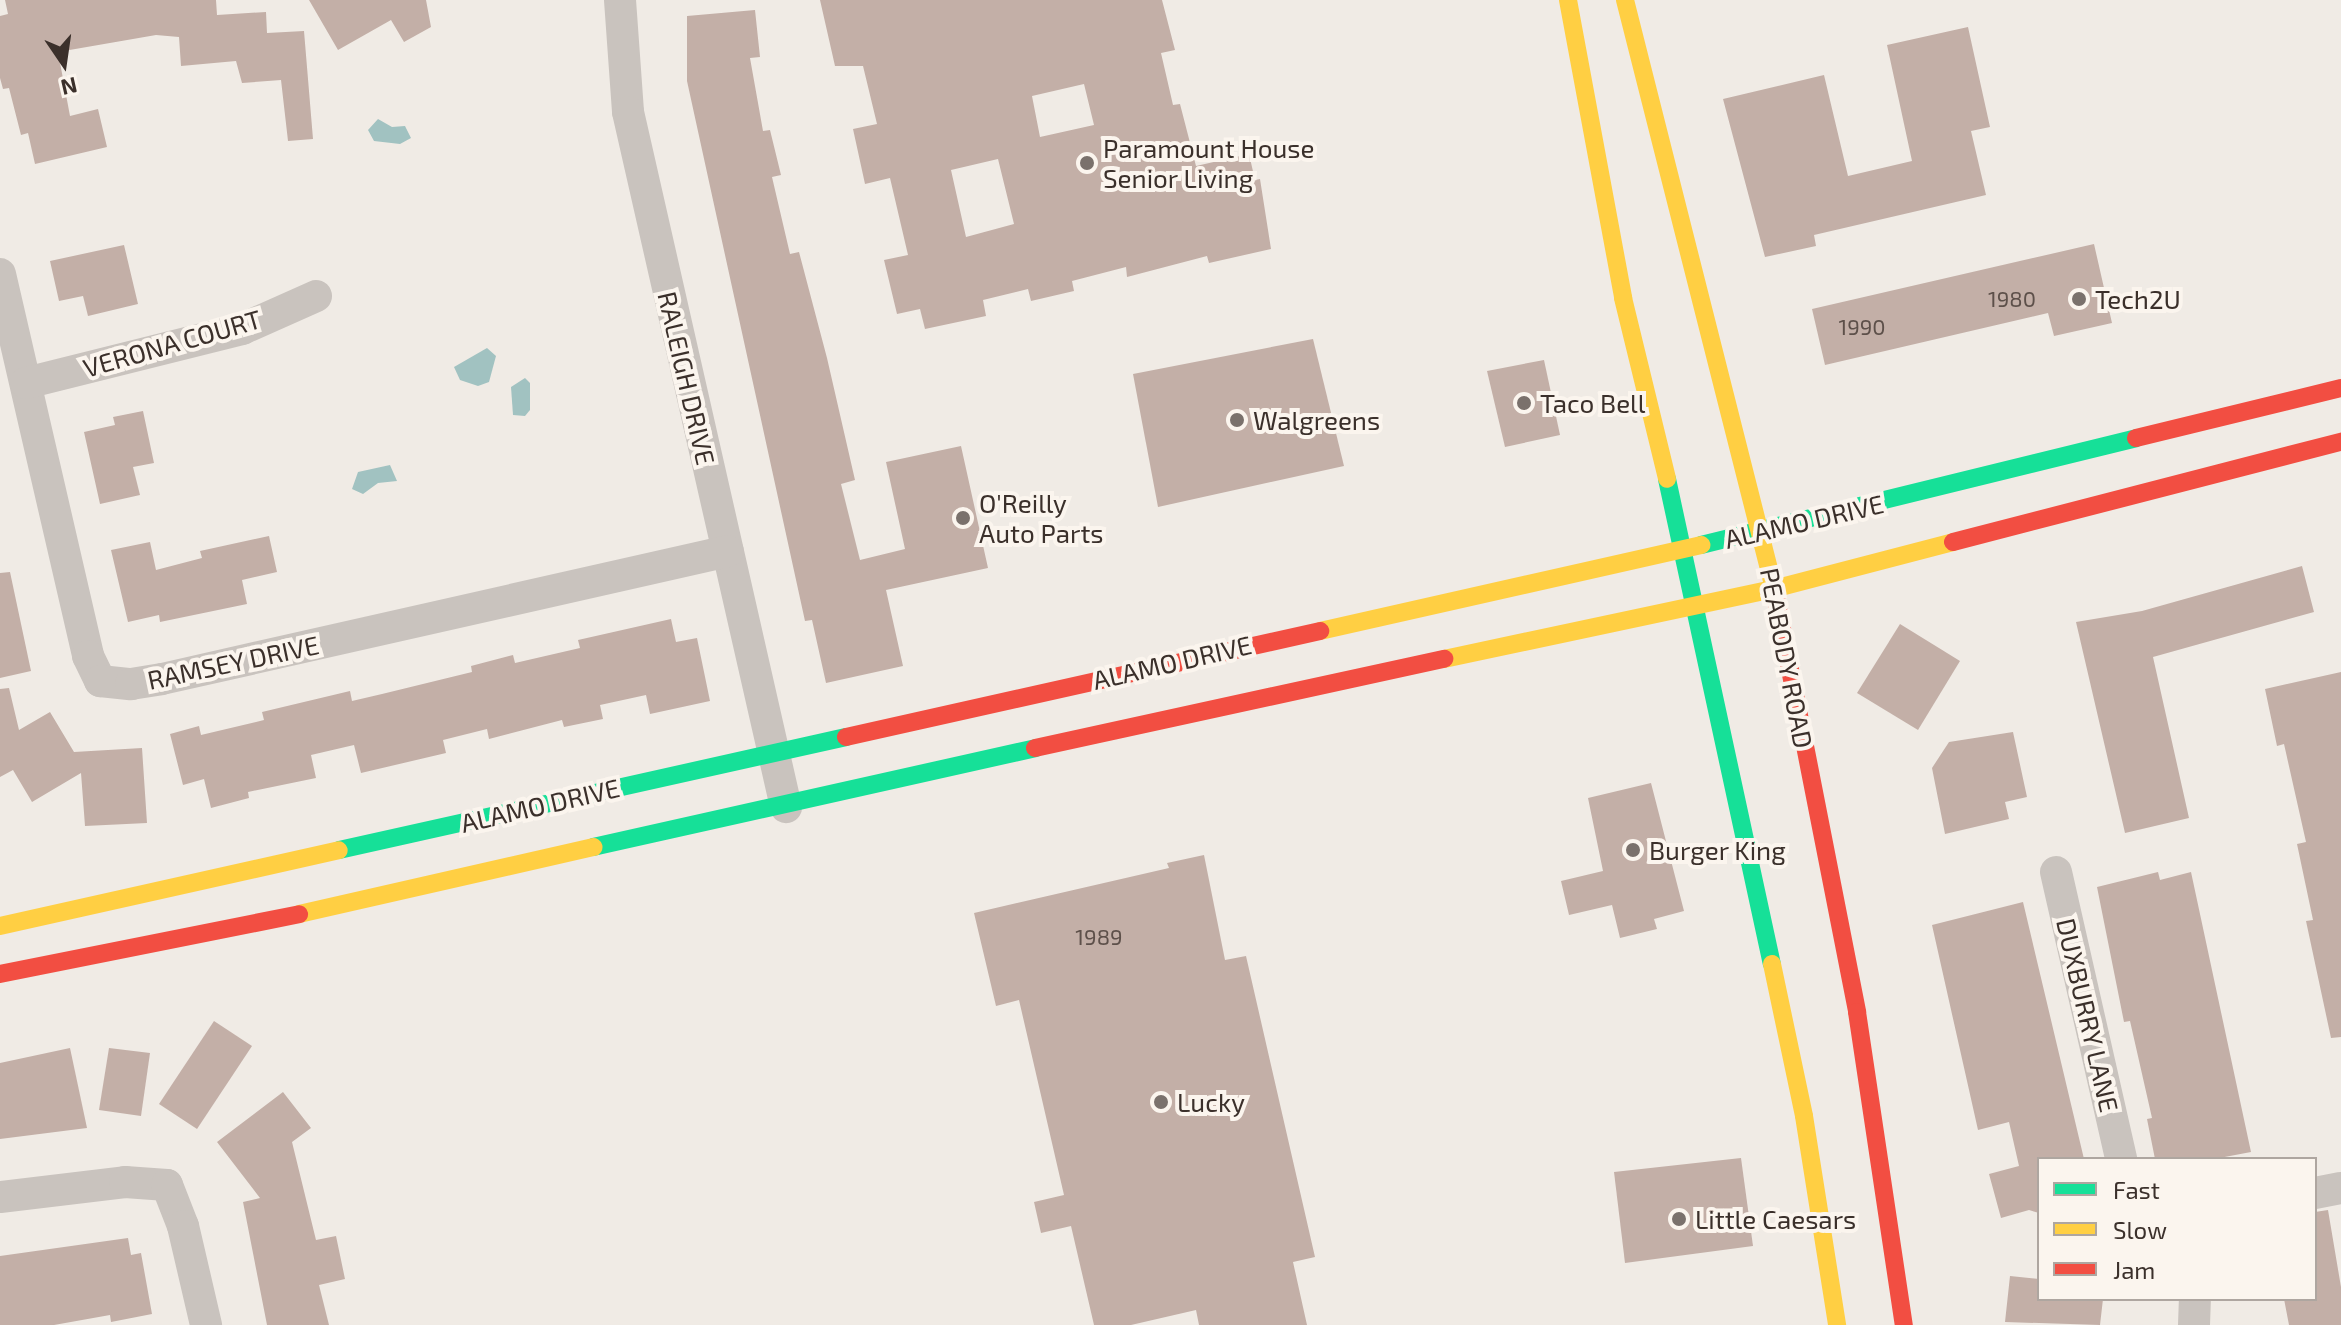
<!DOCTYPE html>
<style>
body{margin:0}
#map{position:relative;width:2341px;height:1325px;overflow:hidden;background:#f0ebe5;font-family:"Exo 2",sans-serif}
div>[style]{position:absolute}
.water>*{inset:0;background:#a1c2c1}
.building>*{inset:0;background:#c3afa7}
.street>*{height:32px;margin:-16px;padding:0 16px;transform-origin:16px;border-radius:16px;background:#c9c3be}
.fast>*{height:18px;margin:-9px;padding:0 9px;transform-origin:9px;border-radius:9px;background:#16e098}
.slow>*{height:18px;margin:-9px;padding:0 9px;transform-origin:9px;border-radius:9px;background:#ffcf43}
.jam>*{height:18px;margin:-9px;padding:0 9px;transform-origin:9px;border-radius:9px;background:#f24e42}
.dots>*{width:22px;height:22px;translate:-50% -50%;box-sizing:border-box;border:4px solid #fbf5ee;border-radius:50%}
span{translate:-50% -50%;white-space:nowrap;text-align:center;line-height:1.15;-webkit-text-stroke:8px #fbf5ee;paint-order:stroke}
.number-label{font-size:22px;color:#5d504a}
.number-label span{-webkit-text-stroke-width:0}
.poi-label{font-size:26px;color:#3b302b}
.left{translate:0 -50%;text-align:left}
.street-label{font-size:26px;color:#3b302b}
.legend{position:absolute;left:2037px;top:1157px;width:280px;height:144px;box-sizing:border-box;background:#fbf5ee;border:2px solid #aea6a0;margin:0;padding:10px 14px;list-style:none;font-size:24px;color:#3b302b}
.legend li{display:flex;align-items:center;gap:16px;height:40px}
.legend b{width:40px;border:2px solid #aea6a0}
.north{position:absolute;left:24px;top:24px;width:80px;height:80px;-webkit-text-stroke:6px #fbf5ee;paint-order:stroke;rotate:167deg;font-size:22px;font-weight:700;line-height:32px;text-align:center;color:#3b302b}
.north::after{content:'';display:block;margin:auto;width:28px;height:36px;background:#3b302b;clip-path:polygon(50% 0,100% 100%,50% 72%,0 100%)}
</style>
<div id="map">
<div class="water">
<i style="clip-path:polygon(378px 119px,392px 127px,405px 126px,411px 138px,400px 144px,374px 141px,368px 130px)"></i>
<i style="clip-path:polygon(487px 348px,496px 356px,489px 382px,478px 386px,460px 380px,454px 367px)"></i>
<i style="clip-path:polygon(525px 378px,530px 383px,530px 410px,525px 416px,513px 415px,511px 387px)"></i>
<i style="clip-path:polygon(390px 465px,397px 481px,378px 483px,363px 494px,352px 489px,358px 472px)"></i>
</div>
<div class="building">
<i style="clip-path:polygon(5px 0,216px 0,217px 15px,266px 12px,267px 33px,304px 31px,313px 139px,288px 141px,281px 80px,242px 83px,236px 61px,181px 66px,179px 37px,156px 35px,58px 52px,70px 116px,98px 109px,107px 147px,35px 164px,28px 133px,21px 135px,9px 88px,3px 89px,0 78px,0 16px,8px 14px)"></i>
<i style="clip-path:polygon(309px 0,426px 0,431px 27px,404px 42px,391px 20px,338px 50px)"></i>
<i style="clip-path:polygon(evenodd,820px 0,1162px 0,1175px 50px,1161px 53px,1173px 105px,1180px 104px,1196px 166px,1249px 154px,1255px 180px,1260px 179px,1271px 249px,1209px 263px,1207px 256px,1127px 277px,1126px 267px,1072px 281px,1074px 291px,1031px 301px,1028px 289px,983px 300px,986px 316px,925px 329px,920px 309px,897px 314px,884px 260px,908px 255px,890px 178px,865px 184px,853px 129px,877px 124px,863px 66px,835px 66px,820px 0,1084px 84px,1094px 125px,1040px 137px,1032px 96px,1084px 84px,820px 0,998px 159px,1014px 224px,966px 237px,951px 170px,998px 159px)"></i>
<i style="clip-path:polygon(755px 10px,760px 57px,750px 58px,763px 131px,770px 130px,781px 175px,772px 177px,790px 254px,799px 252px,827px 358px,855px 480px,841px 484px,860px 560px,905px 549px,886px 462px,961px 446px,988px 568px,886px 590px,903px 666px,826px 683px,812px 620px,805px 621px,687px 81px,687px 16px)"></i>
<i style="clip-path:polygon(1968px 27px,1990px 127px,1971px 131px,1986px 195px,1814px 235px,1816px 246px,1765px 257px,1723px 99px,1824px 75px,1848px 176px,1912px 161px,1887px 45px)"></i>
<i style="clip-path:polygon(2094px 244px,2112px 323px,2054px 336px,2048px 313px,1825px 365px,1812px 309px)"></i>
<i style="clip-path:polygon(124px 245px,138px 304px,88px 316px,83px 296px,59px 301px,50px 261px)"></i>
<i style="clip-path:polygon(1313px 339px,1344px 466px,1158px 507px,1133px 374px)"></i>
<i style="clip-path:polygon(1544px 360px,1560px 435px,1505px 447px,1487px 371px)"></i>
<i style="clip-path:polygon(143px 411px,154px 463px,133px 467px,140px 495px,100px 504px,84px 432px,115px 425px,113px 417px)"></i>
<i style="clip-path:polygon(269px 536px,277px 572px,242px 580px,247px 604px,160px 622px,159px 615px,128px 622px,111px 550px,150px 542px,156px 570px,202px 558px,200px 551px)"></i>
<i style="clip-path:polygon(2302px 566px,2314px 612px,2153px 657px,2189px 818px,2125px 833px,2076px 622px,2142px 611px)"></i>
<i style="clip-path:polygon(10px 572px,31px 671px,0 678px,0 573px)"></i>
<i style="clip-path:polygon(671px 619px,676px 642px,697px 638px,710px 701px,650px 714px,646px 695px,600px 705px,603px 719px,564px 727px,562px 720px,489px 739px,487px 729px,443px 740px,446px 753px,361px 773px,354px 745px,311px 755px,316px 778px,248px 792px,249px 798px,211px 808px,204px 779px,183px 785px,170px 734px,199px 726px,201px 735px,264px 720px,262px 712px,350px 691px,352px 701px,382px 694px,472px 672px,471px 666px,513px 655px,515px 663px,580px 648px,578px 640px)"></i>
<i style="clip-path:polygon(1900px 624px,1960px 661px,1918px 730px,1857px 693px)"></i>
<i style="clip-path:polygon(2341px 672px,2341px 1037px,2331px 1038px,2306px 921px,2313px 920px,2297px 844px,2306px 842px,2284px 744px,2277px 746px,2265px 689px)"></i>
<i style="clip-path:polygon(9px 688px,19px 730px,50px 712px,74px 752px,142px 748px,147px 823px,85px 826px,81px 773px,32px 802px,13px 770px,0 777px,0 689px)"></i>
<i style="clip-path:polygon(2013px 732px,2027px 797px,2005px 802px,2009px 819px,1945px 834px,1932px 768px,1949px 742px)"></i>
<i style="clip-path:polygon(1651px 783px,1684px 911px,1654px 919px,1657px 929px,1620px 938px,1612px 905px,1569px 915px,1561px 881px,1603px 871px,1588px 798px)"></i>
<i style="clip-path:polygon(1204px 855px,1225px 960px,1246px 956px,1315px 1257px,1293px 1262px,1307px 1325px,1199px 1325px,1196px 1310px,1131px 1325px,1094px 1325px,1071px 1226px,1041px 1233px,1034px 1202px,1064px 1195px,1019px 1000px,996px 1006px,974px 913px,1169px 868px,1167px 863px)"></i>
<i style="clip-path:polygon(2158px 872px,2160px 880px,2191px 872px,2251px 1152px,2214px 1159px,2155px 1159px,2147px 1119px,2152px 1118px,2130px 1021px,2124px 1022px,2097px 887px)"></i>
<i style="clip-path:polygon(2023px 902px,2084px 1159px,2039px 1159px,2039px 1213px,2029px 1210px,2001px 1218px,1989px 1174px,2019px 1166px,2009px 1122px,1978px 1130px,1932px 925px)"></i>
<i style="clip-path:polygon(214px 1021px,252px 1046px,197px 1129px,159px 1104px)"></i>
<i style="clip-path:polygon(70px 1048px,87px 1128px,0 1139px,0 1063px)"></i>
<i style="clip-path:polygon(109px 1048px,150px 1053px,141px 1116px,99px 1110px)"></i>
<i style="clip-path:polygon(283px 1092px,311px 1128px,292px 1142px,316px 1240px,336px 1236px,345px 1279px,319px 1285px,329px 1325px,267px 1325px,243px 1202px,260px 1198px,217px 1142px)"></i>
<i style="clip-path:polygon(1741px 1158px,1753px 1246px,1625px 1263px,1614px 1172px)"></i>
<i style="clip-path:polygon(2328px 1210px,2341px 1287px,2341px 1325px,2289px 1325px,2284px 1299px,2315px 1299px,2315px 1212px)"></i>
<i style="clip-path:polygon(128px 1238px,131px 1255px,141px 1253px,152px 1314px,111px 1322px,110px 1315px,54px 1325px,0 1325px,0 1256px)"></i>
<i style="clip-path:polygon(2010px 1276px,2039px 1279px,2039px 1299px,2103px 1299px,2100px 1325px,2005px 1322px)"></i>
</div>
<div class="street">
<i style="left:620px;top:0;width:112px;rotate:85.9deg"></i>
<i style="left:628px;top:112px;width:713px;rotate:77.19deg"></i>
<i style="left:0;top:274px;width:392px;rotate:77deg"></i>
<i style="left:88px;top:656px;width:28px;rotate:64deg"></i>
<i style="left:100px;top:681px;width:31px;rotate:6deg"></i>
<i style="left:131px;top:684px;width:31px;rotate:-9deg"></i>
<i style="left:162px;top:679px;width:580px;rotate:-12.74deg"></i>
<i style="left:26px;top:383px;width:223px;rotate:-14deg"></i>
<i style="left:242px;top:329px;width:81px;rotate:-24deg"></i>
<i style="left:2056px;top:872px;width:294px;rotate:77.2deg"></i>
<i style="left:2315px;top:1193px;width:26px;rotate:-11deg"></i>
<i style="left:0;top:1197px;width:126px;rotate:-6.8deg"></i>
<i style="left:125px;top:1182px;width:42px;rotate:4.1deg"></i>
<i style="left:167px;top:1185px;width:44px;rotate:68.7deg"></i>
<i style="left:183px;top:1226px;width:102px;rotate:76.9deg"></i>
<i style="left:2194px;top:1325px;width:26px;rotate:-88deg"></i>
</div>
<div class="fast">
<i style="left:1667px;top:479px;width:496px;rotate:77.8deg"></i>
<i style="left:1701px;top:545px;width:448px;rotate:-13.8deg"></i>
<i style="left:593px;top:847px;width:453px;rotate:-12.6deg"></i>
<i style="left:339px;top:850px;width:519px;rotate:-12.56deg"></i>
</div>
<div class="slow">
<i style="left:1568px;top:0;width:303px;rotate:79.5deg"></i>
<i style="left:1623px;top:298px;width:186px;rotate:76.3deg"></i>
<i style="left:1625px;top:0;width:612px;rotate:75.8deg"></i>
<i style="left:1320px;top:631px;width:391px;rotate:-12.7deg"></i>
<i style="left:1444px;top:659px;width:336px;rotate:-12deg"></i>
<i style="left:1773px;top:589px;width:186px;rotate:-14.6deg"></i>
<i style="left:299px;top:914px;width:302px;rotate:-12.8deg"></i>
<i style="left:0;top:926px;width:347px;rotate:-12.6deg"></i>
<i style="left:1772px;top:964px;width:155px;rotate:78.1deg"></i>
<i style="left:1804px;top:1116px;width:212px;rotate:81deg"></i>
</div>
<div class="jam">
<i style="left:2136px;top:438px;width:211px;rotate:-13.7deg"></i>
<i style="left:1953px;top:542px;width:401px;rotate:-14.5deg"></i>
<i style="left:1775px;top:593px;width:427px;rotate:78.9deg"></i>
<i style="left:1857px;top:1012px;width:317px;rotate:81.5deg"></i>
<i style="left:846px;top:737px;width:486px;rotate:-12.6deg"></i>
<i style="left:1035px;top:748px;width:419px;rotate:-12.3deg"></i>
<i style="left:0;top:974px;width:305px;rotate:-11.3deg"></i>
</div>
<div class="dots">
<i style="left:1087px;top:163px;background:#7a716c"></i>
<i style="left:2079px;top:299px;background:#7a716c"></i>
<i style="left:1524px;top:403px;background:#7a716c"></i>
<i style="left:1237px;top:420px;background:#7a716c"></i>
<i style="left:963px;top:518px;background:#7a716c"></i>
<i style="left:1633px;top:850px;background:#7a716c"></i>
<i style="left:1161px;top:1102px;background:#7a716c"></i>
<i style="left:1679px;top:1219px;background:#7a716c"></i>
</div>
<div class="number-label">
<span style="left:2012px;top:299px">1980</span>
<span style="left:1862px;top:327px">1990</span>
<span style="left:1099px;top:937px">1989</span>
</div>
<div class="poi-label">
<span class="left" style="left:1103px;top:163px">Paramount House<br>Senior Living</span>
<span class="left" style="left:2095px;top:299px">Tech2U</span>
<span class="left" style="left:1540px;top:403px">Taco Bell</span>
<span class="left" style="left:1253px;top:420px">Walgreens</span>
<span class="left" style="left:979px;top:518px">O'Reilly<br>Auto Parts</span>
<span class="left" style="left:1649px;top:850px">Burger King</span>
<span class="left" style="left:1177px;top:1102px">Lucky</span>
<span class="left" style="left:1695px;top:1219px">Little Caesars</span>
</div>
<div class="street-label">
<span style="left:172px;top:343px;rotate:-16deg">VERONA COURT</span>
<span style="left:687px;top:378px;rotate:77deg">RALEIGH DRIVE</span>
<span style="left:1804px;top:521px;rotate:-13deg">ALAMO DRIVE</span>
<span style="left:1787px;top:658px;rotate:79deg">PEABODY ROAD</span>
<span style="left:233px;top:662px;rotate:-12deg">RAMSEY DRIVE</span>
<span style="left:1172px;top:662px;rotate:-13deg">ALAMO DRIVE</span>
<span style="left:540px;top:805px;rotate:-13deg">ALAMO DRIVE</span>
<span style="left:2088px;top:1015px;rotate:77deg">DUXBURRY LANE</span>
</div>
<ul class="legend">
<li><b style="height:10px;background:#16e098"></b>Fast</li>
<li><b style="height:10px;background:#ffcf43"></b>Slow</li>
<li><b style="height:10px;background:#f24e42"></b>Jam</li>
</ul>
<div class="north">N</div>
</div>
